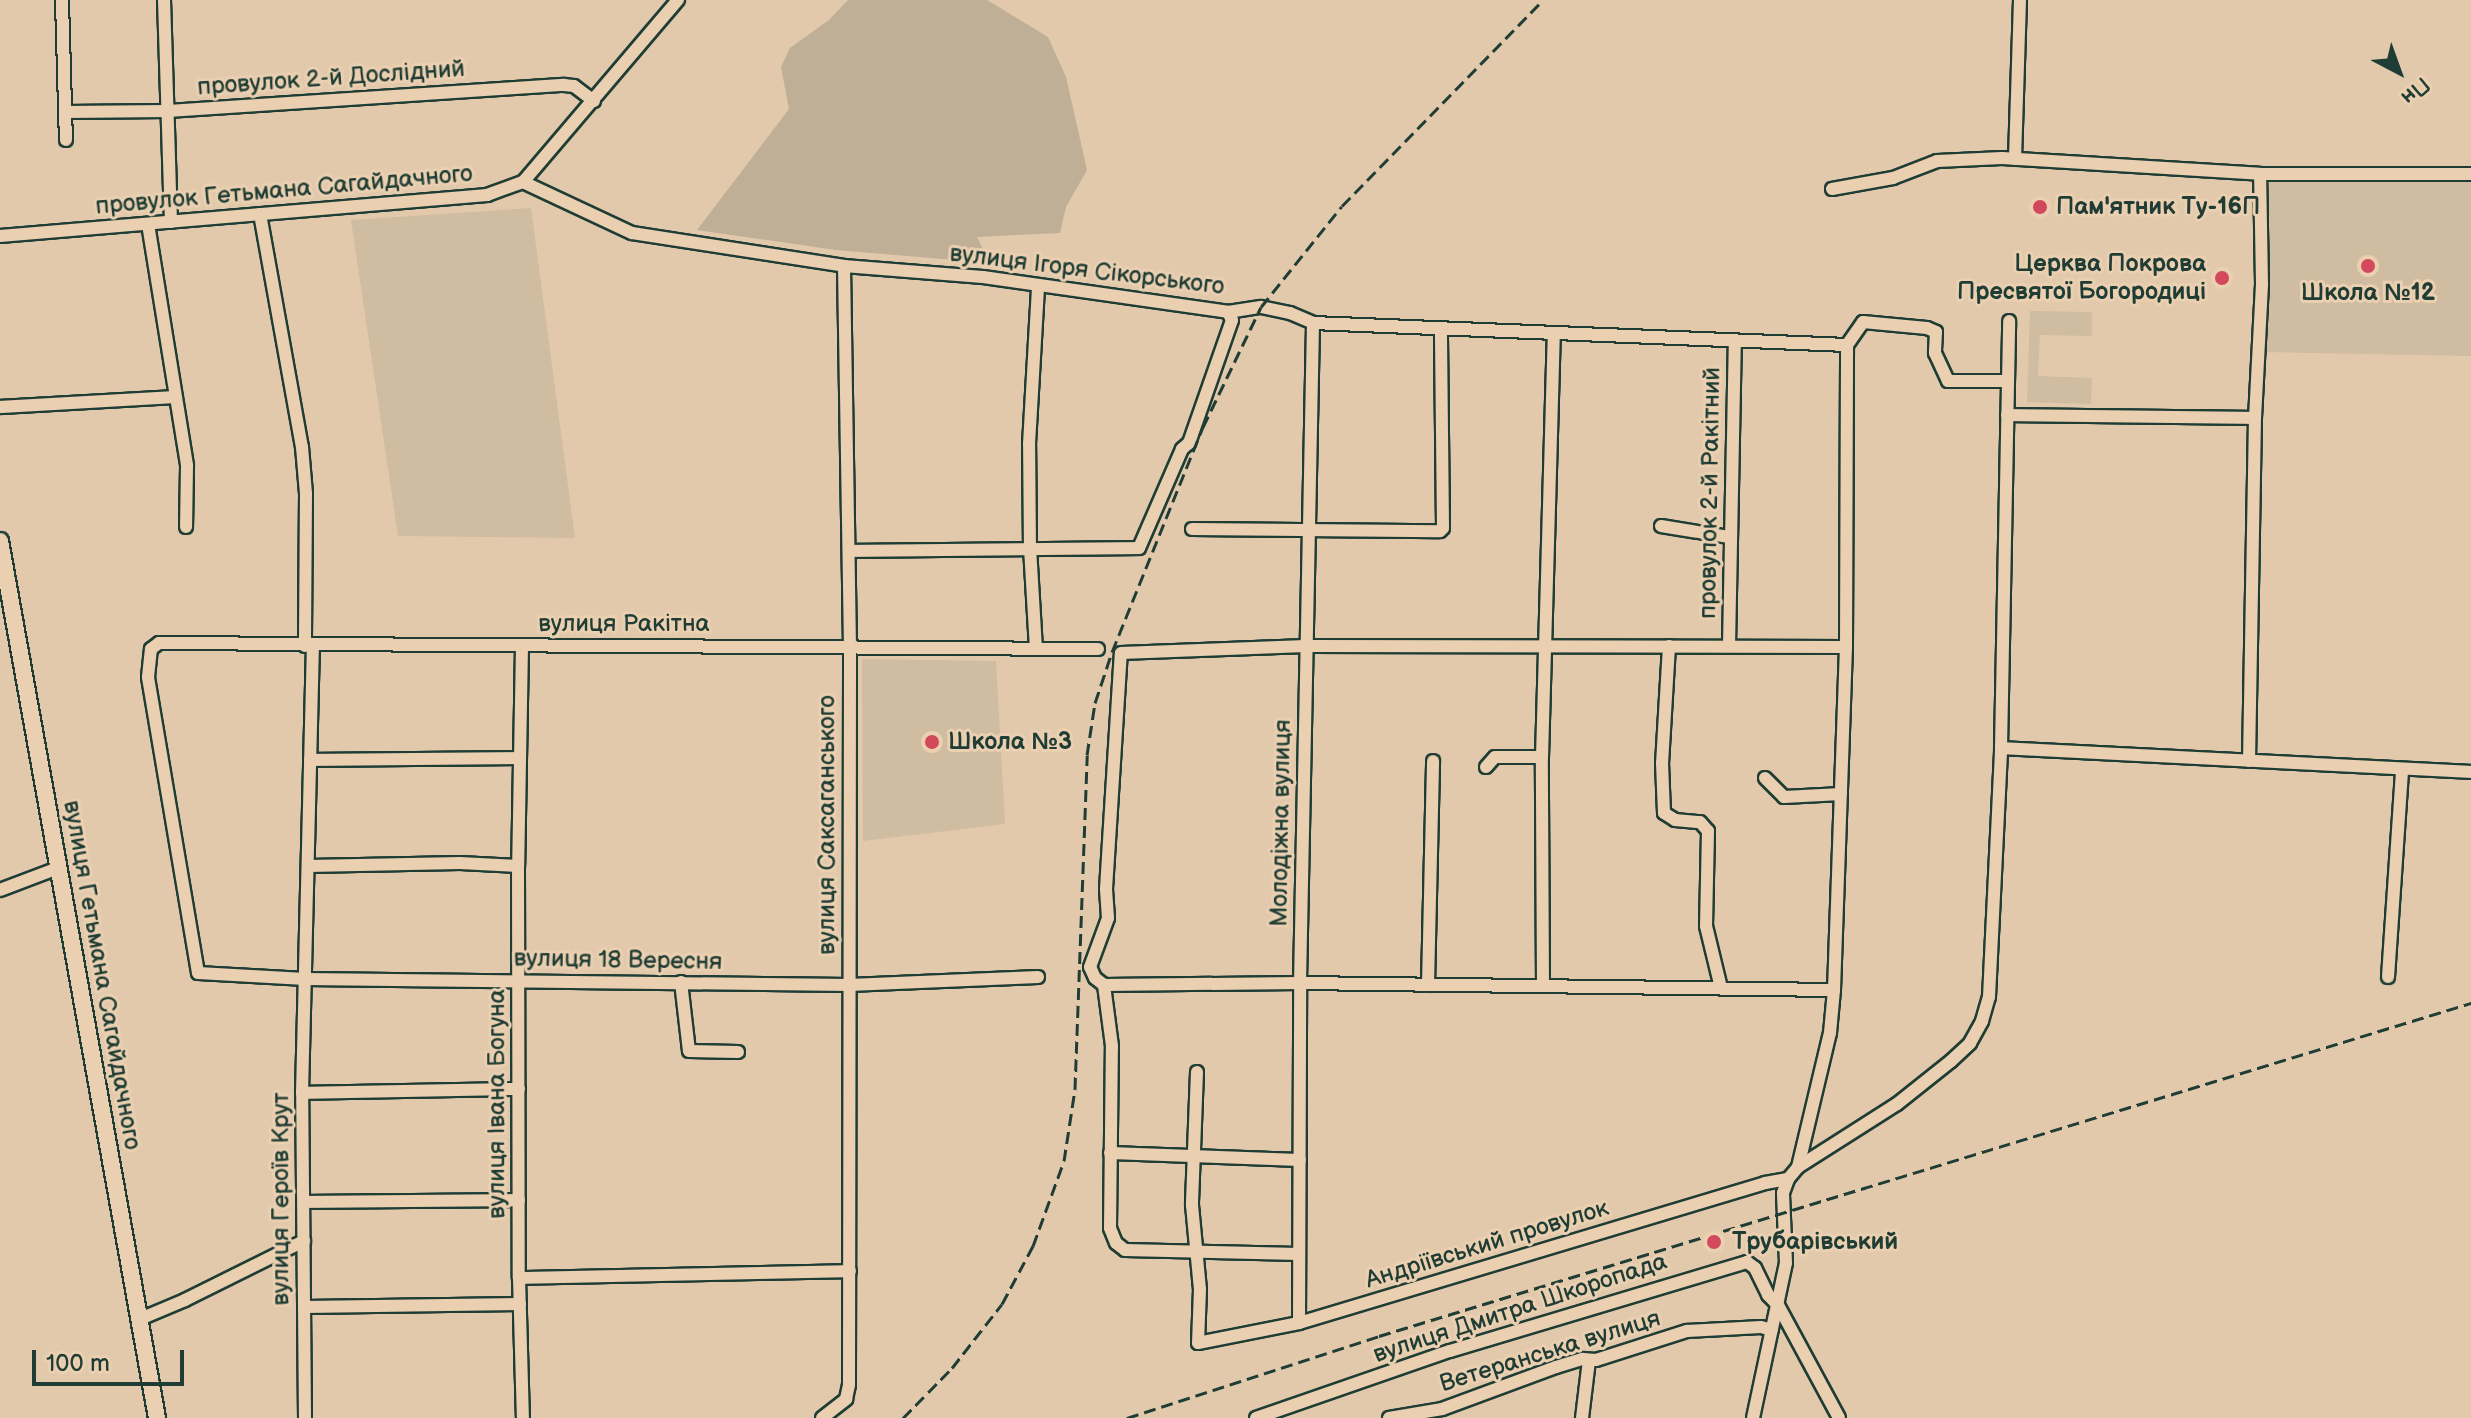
<!DOCTYPE html>
<meta charset="utf-8">
<style>
body{margin:0}
#map{position:relative;width:2471px;height:1418px;overflow:hidden;background:#e2c9ac;font-family:"Balsamiq Sans",sans-serif}
div>[style]{position:absolute}
.built>*{inset:0;background:#d0bca1}
.green>*{inset:0;background:#beaf96}
.roads{filter:drop-shadow(2px 0 #1f3d34) drop-shadow(-2px 0 #1f3d34) drop-shadow(0 2px #1f3d34) drop-shadow(0 -2px #1f3d34)}
.street>*{height:12px;margin:-6px;padding:0 6px;transform-origin:6px;border-radius:6px;background:#eacfb1}
.secondary>*{height:16px;margin:-8px;padding:0 8px;transform-origin:8px;border-radius:8px;background:#eacfb1}
.rail>*{height:3px;margin-top:-1.5px;transform-origin:0;background:repeating-linear-gradient(90deg,#1f3d34 0 12px,transparent 0 18px)}
.dots>*{width:22px;height:22px;translate:-50% -50%;box-sizing:border-box;border:4px solid #eacfb1;border-radius:50%}
span{translate:-50% -50%;white-space:nowrap;text-align:center;line-height:1.15;-webkit-text-stroke:6px #eacfb1;paint-order:stroke}
.street-label{font-size:24px;color:#1f3d34}
.poi-label{font-size:24px;color:#1f3d34;font-weight:700}
.left{translate:0 -50%;text-align:left}
.right{translate:-100% -50%;text-align:right}
.north{position:absolute;left:2359px;top:32px;width:80px;height:80px;-webkit-text-stroke:6px #eacfb1;paint-order:stroke;rotate:139deg;font-size:22px;font-weight:700;line-height:32px;text-align:center;color:#1f3d34}
.north::after{content:'';display:block;margin:auto;width:28px;height:36px;background:#1f3d34;clip-path:polygon(50% 0,100% 100%,50% 72%,0 100%)}
.scale{position:absolute;left:32px;top:1350px;width:152px;height:36px;box-sizing:border-box;border:4px solid #1f3d34;border-top:0;padding-left:10px;font-size:24px;line-height:28px;white-space:nowrap;color:#1f3d34;-webkit-text-stroke:6px #eacfb1;paint-order:stroke}
</style>
<div id="map">
<div class="built">
<i style="clip-path:polygon(2266px 176px,2471px 180px,2471px 356px,2263px 352px)"></i>
<i style="clip-path:polygon(531px 208px,575px 538px,398px 536px,351px 220px)"></i>
<i style="clip-path:polygon(2030px 311px,2092px 312px,2092px 336px,2040px 335px,2038px 376px,2092px 378px,2091px 404px,2027px 402px)"></i>
<i style="clip-path:polygon(862px 659px,996px 661px,1005px 824px,863px 841px)"></i>
</div>
<div class="green">
<i style="clip-path:polygon(848px 0,987px 0,1048px 37px,1066px 77px,1087px 170px,1066px 207px,1060px 233px,977px 237px,990px 263px,836px 250px,697px 230px,789px 109px,781px 67px,790px 48px,829px 20px)"></i>
</div>
<div class="roads">
<div class="street">
<i style="left:62px;top:0;width:140px;rotate:88.4deg"></i>
<i style="left:164px;top:0;width:222px;rotate:88.2deg"></i>
<i style="left:66px;top:112px;width:102px;rotate:-0.6deg"></i>
<i style="left:168px;top:111px;width:397px;rotate:-3.8deg"></i>
<i style="left:564px;top:85px;width:10px;rotate:6deg"></i>
<i style="left:574px;top:86px;width:25px;rotate:37deg"></i>
<i style="left:2015px;top:159px;width:159px;rotate:-88.2deg"></i>
<i style="left:523px;top:182px;width:120px;rotate:25.1deg"></i>
<i style="left:632px;top:233px;width:215px;rotate:8.8deg"></i>
<i style="left:844px;top:266px;width:139px;rotate:4.5deg"></i>
<i style="left:983px;top:277px;width:247px;rotate:8.1deg"></i>
<i style="left:1228px;top:312px;width:33px;rotate:-9deg"></i>
<i style="left:1261px;top:307px;width:30px;rotate:12deg"></i>
<i style="left:1290px;top:313px;width:25px;rotate:23deg"></i>
<i style="left:1313px;top:323px;width:534px;rotate:2.36deg"></i>
<i style="left:1832px;top:189px;width:62px;rotate:-10.2deg"></i>
<i style="left:1893px;top:178px;width:47px;rotate:-21.1deg"></i>
<i style="left:1937px;top:161px;width:65px;rotate:-2.6deg"></i>
<i style="left:2002px;top:158px;width:258px;rotate:3.5deg"></i>
<i style="left:2260px;top:174px;width:211px"></i>
<i style="left:260px;top:214px;width:237px;rotate:79.8deg"></i>
<i style="left:302px;top:447px;width:47px;rotate:85.1deg"></i>
<i style="left:306px;top:494px;width:152px;rotate:90.4deg"></i>
<i style="left:148px;top:224px;width:245px;rotate:80.8deg"></i>
<i style="left:187px;top:466px;width:61px;rotate:90.9deg"></i>
<i style="left:0;top:236px;width:489px;rotate:-4.8deg"></i>
<i style="left:487px;top:195px;width:38px;rotate:-20deg"></i>
<i style="left:523px;top:182px;width:239px;rotate:-49.6deg"></i>
<i style="left:0;top:407px;width:174px;rotate:-3.3deg"></i>
<i style="left:2007px;top:415px;width:248px;rotate:0.7deg"></i>
<i style="left:1661px;top:526px;width:69px;rotate:9.2deg"></i>
<i style="left:1192px;top:529px;width:248px;rotate:0.5deg"></i>
<i style="left:1440px;top:531px;width:4px;rotate:-45deg"></i>
<i style="left:1443px;top:528px;width:200px;rotate:-90.6deg"></i>
<i style="left:849px;top:551px;width:290px;rotate:-0.6deg"></i>
<i style="left:1139px;top:548px;width:108px;rotate:-66.5deg"></i>
<i style="left:1182px;top:449px;width:9px;rotate:-41deg"></i>
<i style="left:1189px;top:443px;width:130px;rotate:-70.7deg"></i>
<i style="left:1232px;top:320px;width:9px;rotate:-117deg"></i>
<i style="left:522px;top:646px;width:220px;rotate:91deg"></i>
<i style="left:518px;top:866px;width:412px;rotate:89.9deg"></i>
<i style="left:519px;top:1278px;width:140px;rotate:88.4deg"></i>
<i style="left:1669px;top:646px;width:117px;rotate:93.4deg"></i>
<i style="left:1662px;top:763px;width:50px;rotate:87.7deg"></i>
<i style="left:1664px;top:813px;width:13px;rotate:32deg"></i>
<i style="left:1675px;top:820px;width:25px;rotate:5deg"></i>
<i style="left:1700px;top:822px;width:12px;rotate:48deg"></i>
<i style="left:1708px;top:831px;width:95px;rotate:91.2deg"></i>
<i style="left:1706px;top:926px;width:64px;rotate:76.4deg"></i>
<i style="left:1729px;top:646px;width:305px;rotate:-88.9deg"></i>
<i style="left:1036px;top:649px;width:100px;rotate:-93.4deg"></i>
<i style="left:1030px;top:549px;width:105px;rotate:-90.5deg"></i>
<i style="left:1029px;top:444px;width:158px;rotate:-86.7deg"></i>
<i style="left:2001px;top:748px;width:471px;rotate:2.9deg"></i>
<i style="left:310px;top:760px;width:209px;rotate:-0.5deg"></i>
<i style="left:2249px;top:761px;width:343px;rotate:-89deg"></i>
<i style="left:2255px;top:418px;width:134px;rotate:-87deg"></i>
<i style="left:2262px;top:284px;width:110px;rotate:-91deg"></i>
<i style="left:1486px;top:767px;width:13px;rotate:-48deg"></i>
<i style="left:1495px;top:757px;width:47px"></i>
<i style="left:1765px;top:778px;width:27px;rotate:45deg"></i>
<i style="left:1784px;top:797px;width:57px;rotate:-3deg"></i>
<i style="left:308px;top:866px;width:152px;rotate:-1.1deg"></i>
<i style="left:460px;top:863px;width:58px;rotate:3deg"></i>
<i style="left:0;top:890px;width:62px;rotate:-20.8deg"></i>
<i style="left:1038px;top:977px;width:189px;rotate:177.6deg"></i>
<i style="left:849px;top:985px;width:544px;rotate:-179.37deg"></i>
<i style="left:305px;top:979px;width:107px;rotate:-176.8deg"></i>
<i style="left:198px;top:973px;width:300px;rotate:-99.6deg"></i>
<i style="left:148px;top:677px;width:28px;rotate:-84deg"></i>
<i style="left:151px;top:649px;width:10px;rotate:-37deg"></i>
<i style="left:159px;top:643px;width:939px;rotate:0.37deg"></i>
<i style="left:2388px;top:977px;width:208px;rotate:-86.1deg"></i>
<i style="left:681px;top:982px;width:69px;rotate:83.4deg"></i>
<i style="left:689px;top:1051px;width:49px;rotate:1.2deg"></i>
<i style="left:1104px;top:985px;width:196px;rotate:-0.6deg"></i>
<i style="left:1300px;top:983px;width:534px;rotate:0.75deg"></i>
<i style="left:1428px;top:985px;width:224px;rotate:-88.7deg"></i>
<i style="left:1543px;top:986px;width:229px;rotate:-90.3deg"></i>
<i style="left:1542px;top:757px;width:424px;rotate:-88.4deg"></i>
<i style="left:1197px;top:1072px;width:133px;rotate:92.2deg"></i>
<i style="left:1192px;top:1205px;width:84px;rotate:84.6deg"></i>
<i style="left:1200px;top:1289px;width:54px;rotate:92.1deg"></i>
<i style="left:1198px;top:1343px;width:103px;rotate:-11.2deg"></i>
<i style="left:1299px;top:1323px;width:487px;rotate:-16.7deg"></i>
<i style="left:1765px;top:1183px;width:23px;rotate:-10deg"></i>
<i style="left:302px;top:1093px;width:217px;rotate:-1.1deg"></i>
<i style="left:1110px;top:1153px;width:190px;rotate:2.1deg"></i>
<i style="left:1798px;top:1167px;width:138px;rotate:-76.6deg"></i>
<i style="left:1830px;top:1033px;width:43px;rotate:-84.7deg"></i>
<i style="left:1834px;top:990px;width:343px;rotate:-88deg"></i>
<i style="left:1846px;top:647px;width:302px;rotate:-89.8deg"></i>
<i style="left:1847px;top:345px;width:28px;rotate:-55deg"></i>
<i style="left:1863px;top:322px;width:64px;rotate:5.4deg"></i>
<i style="left:1927px;top:328px;width:10px;rotate:24deg"></i>
<i style="left:1936px;top:332px;width:21px;rotate:93deg"></i>
<i style="left:1935px;top:353px;width:31px;rotate:65deg"></i>
<i style="left:1948px;top:381px;width:59px"></i>
<i style="left:305px;top:1202px;width:214px;rotate:-0.5deg"></i>
<i style="left:1299px;top:1254px;width:174px;rotate:-178.7deg"></i>
<i style="left:1125px;top:1250px;width:11px;rotate:-142deg"></i>
<i style="left:1116px;top:1243px;width:16px;rotate:-112deg"></i>
<i style="left:1110px;top:1228px;width:182px;rotate:-89.4deg"></i>
<i style="left:1112px;top:1046px;width:62px;rotate:-97.5deg"></i>
<i style="left:1104px;top:985px;width:11px;rotate:-142deg"></i>
<i style="left:1095px;top:978px;width:12px;rotate:-114deg"></i>
<i style="left:1090px;top:967px;width:52px;rotate:-69.8deg"></i>
<i style="left:1108px;top:918px;width:29px;rotate:-94deg"></i>
<i style="left:1106px;top:889px;width:236px;rotate:-86.4deg"></i>
<i style="left:1121px;top:653px;width:185px;rotate:-2.2deg"></i>
<i style="left:1306px;top:646px;width:540px;rotate:0.11deg"></i>
<i style="left:519px;top:1278px;width:331px;rotate:-1.2deg"></i>
<i style="left:304px;top:1307px;width:216px;rotate:-0.8deg"></i>
<i style="left:140px;top:1319px;width:49px;rotate:-22.9deg"></i>
<i style="left:185px;top:1300px;width:133px;rotate:-26.4deg"></i>
<i style="left:1299px;top:1323px;width:340px;rotate:-89.8deg"></i>
<i style="left:1300px;top:983px;width:660px;rotate:-88.87deg"></i>
<i style="left:305px;top:1418px;width:325px;rotate:-90.5deg"></i>
<i style="left:302px;top:1093px;width:447px;rotate:-88.6deg"></i>
<i style="left:822px;top:1418px;width:31px;rotate:-38deg"></i>
<i style="left:846px;top:1399px;width:14px;rotate:-78deg"></i>
<i style="left:849px;top:1385px;width:737px;rotate:-89.92deg"></i>
<i style="left:850px;top:648px;width:382px;rotate:-90.9deg"></i>
<i style="left:1256px;top:1418px;width:205px;rotate:-19.1deg"></i>
<i style="left:1450px;top:1351px;width:310px;rotate:-16.7deg"></i>
<i style="left:1747px;top:1262px;width:10px;rotate:37deg"></i>
<i style="left:1755px;top:1268px;width:30px;rotate:64deg"></i>
<i style="left:1768px;top:1295px;width:14px;rotate:45deg"></i>
<i style="left:1778px;top:1305px;width:128px;rotate:61.6deg"></i>
<i style="left:1389px;top:1418px;width:54px;rotate:-9.6deg"></i>
<i style="left:1442px;top:1409px;width:121px;rotate:-20.2deg"></i>
<i style="left:1556px;top:1367px;width:28px;rotate:-17deg"></i>
<i style="left:1583px;top:1359px;width:13px;rotate:4deg"></i>
<i style="left:1596px;top:1360px;width:96px;rotate:-17.7deg"></i>
<i style="left:1687px;top:1331px;width:74px;rotate:-3.1deg"></i>
<i style="left:1761px;top:1327px;width:11px;rotate:15deg"></i>
<i style="left:1582px;top:1418px;width:58px;rotate:-83.1deg"></i>
<i style="left:1753px;top:1418px;width:158px;rotate:-78deg"></i>
<i style="left:1786px;top:1263px;width:70px;rotate:-92.5deg"></i>
<i style="left:1783px;top:1193px;width:15px;rotate:-70deg"></i>
<i style="left:1788px;top:1179px;width:16px;rotate:-50deg"></i>
<i style="left:1798px;top:1167px;width:117px;rotate:-32.5deg"></i>
<i style="left:1897px;top:1104px;width:69px;rotate:-38.5deg"></i>
<i style="left:1951px;top:1061px;width:26px;rotate:-43deg"></i>
<i style="left:1970px;top:1043px;width:25px;rotate:-61deg"></i>
<i style="left:1982px;top:1021px;width:25px;rotate:-74deg"></i>
<i style="left:1989px;top:997px;width:249px;rotate:-87.2deg"></i>
<i style="left:2001px;top:748px;width:427px;rotate:-88.9deg"></i>
</div>
<div class="secondary">
<i style="left:0;top:541px;width:891px;rotate:79.85deg"></i>
</div>
</div>
<div class="rail">
<i style="left:903px;top:1418px;width:70px;rotate:-45.6deg"></i>
<i style="left:952px;top:1368px;width:81px;rotate:-52deg"></i>
<i style="left:1002px;top:1304px;width:66px;rotate:-61.9deg"></i>
<i style="left:1033px;top:1246px;width:90px;rotate:-70deg"></i>
<i style="left:1064px;top:1161px;width:73px;rotate:-81.3deg"></i>
<i style="left:1075px;top:1089px;width:334px;rotate:-87.9deg"></i>
<i style="left:1087px;top:755px;width:53px;rotate:-81.3deg"></i>
<i style="left:1095px;top:703px;width:54px;rotate:-71.6deg"></i>
<i style="left:1112px;top:652px;width:243px;rotate:-68deg"></i>
<i style="left:1203px;top:427px;width:133px;rotate:-64.2deg"></i>
<i style="left:1261px;top:307px;width:129px;rotate:-51.3deg"></i>
<i style="left:1342px;top:206px;width:288px;rotate:-45.7deg"></i>
<i style="left:1127px;top:1418px;width:265px;rotate:-18deg"></i>
<i style="left:1379px;top:1336px;width:1142px;rotate:-16.96deg"></i>
</div>
<div class="dots">
<i style="left:2040px;top:207px;background:#d1495b"></i>
<i style="left:2368px;top:266px;background:#d1495b"></i>
<i style="left:2222px;top:278px;background:#d1495b"></i>
<i style="left:932px;top:742px;background:#d1495b"></i>
<i style="left:1714px;top:1242px;background:#d1495b"></i>
</div>
<div class="street-label">
<span style="left:331px;top:78px;rotate:-4deg">провулок 2-й Дослідний</span>
<span style="left:284px;top:190px;rotate:-5deg">провулок Гетьмана Сагайдачного</span>
<span style="left:1087px;top:270px;rotate:7deg">вулиця Ігоря Сікорського</span>
<span style="left:1710px;top:493px;rotate:-89deg">провулок 2-й Ракітний</span>
<span style="left:624px;top:624px">вулиця Ракітна</span>
<span style="left:1281px;top:823px;rotate:-89deg">Молодіжна вулиця</span>
<span style="left:827px;top:825px;rotate:-90deg">вулиця Саксаганського</span>
<span style="left:618px;top:960px;rotate:1deg">вулиця 18 Вересня</span>
<span style="left:102px;top:975px;rotate:80deg">вулиця Гетьмана Сагайдачного</span>
<span style="left:497px;top:1104px;rotate:-90deg">вулиця Івана Богуна</span>
<span style="left:281px;top:1199px;rotate:-90deg">вулиця Героїв Крут</span>
<span style="left:1487px;top:1244px;rotate:-17deg">Андріївський провулок</span>
<span style="left:1520px;top:1308px;rotate:-18deg">вулиця Дмитра Шкоропада</span>
<span style="left:1550px;top:1351px;rotate:-17deg">Ветеранська вулиця</span>
</div>
<div class="poi-label">
<span class="left" style="left:2056px;top:207px">Пам'ятник Ту-16П</span>
<span class="right" style="left:2206px;top:278px">Церква Покрова<br>Пресвятої Богородиці</span>
<span style="left:2368px;top:293px">Школа №12</span>
<span class="left" style="left:948px;top:742px">Школа №3</span>
<span class="left" style="left:1732px;top:1242px">Трубарівський</span>
</div>
<div class="north">Пн</div>
<div class="scale">100 m</div>
</div>
